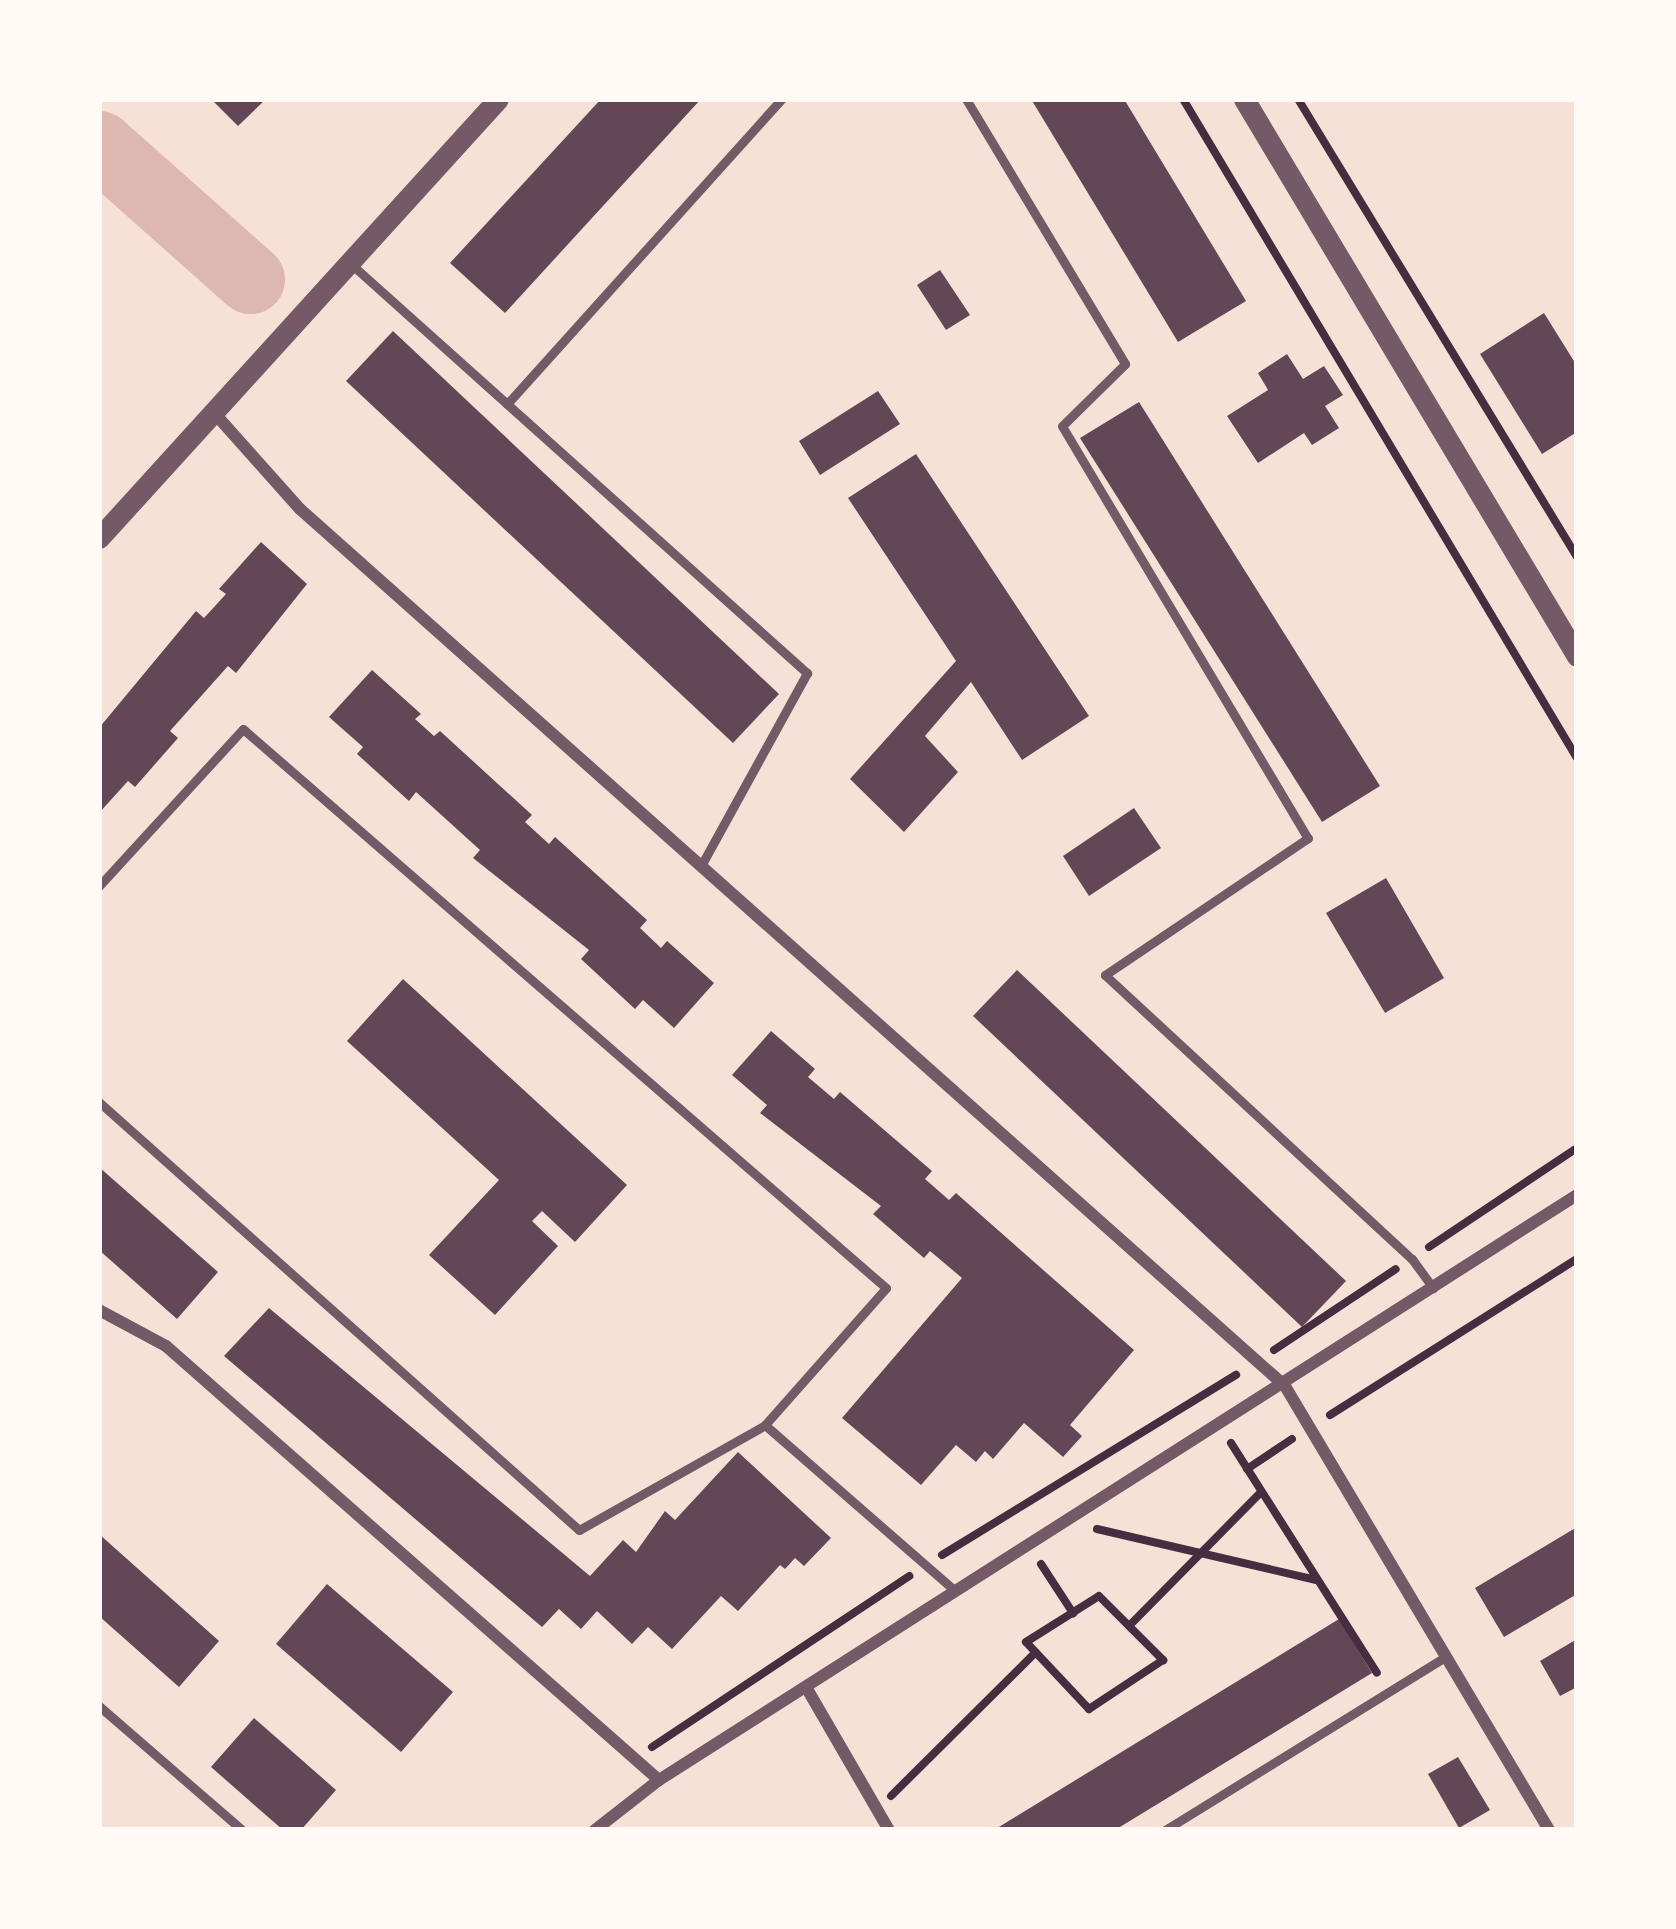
<!DOCTYPE html>
<style>
body{margin:0}
#map{position:relative;width:1676px;height:1929px;overflow:hidden;background:#f7e1d7;font-family:Commissioner,sans-serif}
div>[style]{position:absolute}
.river>*{height:69px;margin:-34.5px;padding:0 34.5px;transform-origin:34.5px;border-radius:34.5px;background:#dcb8b0}
.building>*{inset:0;background:#644757}
.path>*{height:8px;margin:-4px;padding:0 4px;transform-origin:4px;border-radius:4px;background:#4a2c40}
.service>*{height:9px;margin:-4.5px;padding:0 4.5px;transform-origin:4.5px;border-radius:4.5px;background:#755966}
.minor>*{height:12px;margin:-6px;padding:0 6px;transform-origin:6px;border-radius:6px;background:#755966}
.tertiary>*{height:21px;margin:-10.5px;padding:0 10.5px;transform-origin:10.5px;border-radius:10.5px;background:#755966}
span{translate:-50% -50%;white-space:nowrap;text-align:center;line-height:1.15;-webkit-text-stroke:9px #fffaf5;paint-order:stroke}
.frame{position:absolute;inset:0;border:102px solid #fffaf5;pointer-events:none}
</style>
<div id="map">
<div class="river">
<i style="left:99px;top:145px;width:202px;rotate:41.6deg"></i>
</div>
<div class="building">
<i style="clip-path:polygon(211px 99px,266px 99px,238px 126px)"></i>
<i style="clip-path:polygon(601px 99px,701px 99px,505px 313px,450px 263px)"></i>
<i style="clip-path:polygon(1031px 99px,1124px 99px,1246px 301px,1178px 342px)"></i>
<i style="clip-path:polygon(940px 270px,970px 315px,946px 330px,917px 285px)"></i>
<i style="clip-path:polygon(1544px 313px,1577px 366px,1577px 432px,1542px 454px,1480px 354px)"></i>
<i style="clip-path:polygon(393px 331px,779px 694px,733px 743px,346px 381px)"></i>
<i style="clip-path:polygon(1287px 354px,1303px 379px,1324px 366px,1343px 395px,1325px 406px,1339px 428px,1312px 445px,1304px 433px,1258px 463px,1227px 416px,1268px 390px,1258px 373px)"></i>
<i style="clip-path:polygon(878px 391px,900px 424px,820px 475px,799px 441px)"></i>
<i style="clip-path:polygon(1139px 402px,1380px 786px,1322px 822px,1080px 438px)"></i>
<i style="clip-path:polygon(916px 454px,1089px 716px,1022px 760px,971px 682px,925px 736px,958px 772px,904px 832px,850px 779px,956px 661px,848px 498px)"></i>
<i style="clip-path:polygon(261px 542px,307px 584px,236px 673px,228px 666px,170px 731px,178px 738px,135px 787px,128px 781px,99px 813px,99px 728px,196px 611px,204px 618px,226px 594px,219px 589px)"></i>
<i style="clip-path:polygon(372px 670px,421px 714px,415px 719px,434px 736px,440px 731px,532px 815px,525px 822px,549px 844px,555px 837px,647px 920px,640px 928px,661px 948px,667px 941px,714px 983px,674px 1028px,643px 1000px,635px 1009px,581px 959px,589px 950px,473px 858px,480px 850px,416px 792px,409px 801px,357px 754px,363px 747px,329px 717px)"></i>
<i style="clip-path:polygon(1134px 808px,1161px 848px,1089px 896px,1063px 856px)"></i>
<i style="clip-path:polygon(1386px 878px,1444px 978px,1385px 1013px,1326px 913px)"></i>
<i style="clip-path:polygon(1017px 970px,1346px 1281px,1302px 1327px,973px 1016px)"></i>
<i style="clip-path:polygon(403px 979px,627px 1185px,575px 1242px,542px 1211px,532px 1221px,558px 1246px,495px 1315px,429px 1255px,499px 1180px,347px 1041px)"></i>
<i style="clip-path:polygon(771px 1031px,815px 1069px,808px 1077px,834px 1099px,840px 1092px,932px 1171px,925px 1179px,949px 1200px,956px 1193px,1134px 1350px,1070px 1425px,1082px 1436px,1063px 1457px,1024px 1423px,993px 1459px,985px 1451px,976px 1462px,956px 1445px,921px 1485px,842px 1418px,962px 1278px,930px 1251px,924px 1258px,873px 1214px,881px 1206px,760px 1113px,767px 1105px,732px 1075px)"></i>
<i style="clip-path:polygon(99px 1167px,218px 1272px,177px 1319px,99px 1250px)"></i>
<i style="clip-path:polygon(269px 1308px,590px 1576px,623px 1540px,636px 1552px,665px 1511px,675px 1520px,738px 1452px,831px 1538px,804px 1566px,795px 1558px,785px 1569px,780px 1565px,738px 1611px,721px 1596px,672px 1649px,648px 1627px,632px 1644px,597px 1611px,581px 1629px,559px 1609px,542px 1627px,224px 1356px)"></i>
<i style="clip-path:polygon(1577px 1527px,1577px 1594px,1504px 1637px,1475px 1588px)"></i>
<i style="clip-path:polygon(99px 1534px,219px 1641px,179px 1687px,99px 1616px)"></i>
<i style="clip-path:polygon(327px 1584px,453px 1692px,401px 1752px,276px 1644px)"></i>
<i style="clip-path:polygon(1339px 1619px,1372px 1673px,1115px 1830px,994px 1830px)"></i>
<i style="clip-path:polygon(1577px 1639px,1577px 1687px,1560px 1696px,1540px 1661px)"></i>
<i style="clip-path:polygon(254px 1718px,336px 1790px,301px 1830px,283px 1830px,211px 1767px)"></i>
<i style="clip-path:polygon(1458px 1757px,1490px 1810px,1459px 1828px,1428px 1774px)"></i>
</div>
<div class="path">
<i style="left:1183px;top:99px;width:768px;rotate:59.13deg"></i>
<i style="left:1298px;top:99px;width:536px;rotate:58.65deg"></i>
<i style="left:1429px;top:1247px;width:178px;rotate:-33.8deg"></i>
<i style="left:1274px;top:1350px;width:146px;rotate:-33.6deg"></i>
<i style="left:1330px;top:1415px;width:292px;rotate:-32.3deg"></i>
<i style="left:1231px;top:1443px;width:272px;rotate:57.6deg"></i>
<i style="left:1247px;top:1469px;width:54px;rotate:-33.7deg"></i>
<i style="left:1097px;top:1529px;width:225px;rotate:13.1deg"></i>
<i style="left:942px;top:1555px;width:345px;rotate:-31.5deg"></i>
<i style="left:1041px;top:1564px;width:59px;rotate:56.9deg"></i>
<i style="left:1099px;top:1596px;width:91px;rotate:45deg"></i>
<i style="left:1163px;top:1660px;width:89px;rotate:146.5deg"></i>
<i style="left:1089px;top:1709px;width:92px;rotate:-133.2deg"></i>
<i style="left:1026px;top:1642px;width:86px;rotate:-32.2deg"></i>
<i style="left:1129px;top:1626px;width:188px;rotate:-45.4deg"></i>
<i style="left:652px;top:1747px;width:309px;rotate:-33.6deg"></i>
<i style="left:891px;top:1796px;width:203px;rotate:-44.8deg"></i>
</div>
<div class="service">
<i style="left:966px;top:99px;width:309px;rotate:59deg"></i>
<i style="left:1125px;top:364px;width:88px;rotate:135.5deg"></i>
<i style="left:1062px;top:426px;width:480px;rotate:59.2deg"></i>
<i style="left:1308px;top:838px;width:245px;rotate:146deg"></i>
<i style="left:1105px;top:975px;width:418px;rotate:42.8deg"></i>
<i style="left:1412px;top:1259px;width:36px;rotate:54deg"></i>
<i style="left:351px;top:264px;width:613px;rotate:41.89deg"></i>
<i style="left:807px;top:673px;width:220px;rotate:118.8deg"></i>
<i style="left:507px;top:404px;width:411px;rotate:-48deg"></i>
<i style="left:99px;top:886px;width:213px;rotate:-47.5deg"></i>
<i style="left:243px;top:729px;width:852px;rotate:41deg"></i>
<i style="left:886px;top:1288px;width:183px;rotate:131.5deg"></i>
<i style="left:99px;top:1102px;width:643px;rotate:41.72deg"></i>
<i style="left:579px;top:1530px;width:214px;rotate:-29.4deg"></i>
<i style="left:765px;top:1425px;width:252px;rotate:41.1deg"></i>
<i style="left:99px;top:1706px;width:189px;rotate:40.9deg"></i>
<i style="left:1165px;top:1830px;width:327px;rotate:-31.7deg"></i>
</div>
<div class="minor">
<i style="left:217px;top:416px;width:125px;rotate:48.3deg"></i>
<i style="left:300px;top:509px;width:1319px;rotate:41.68deg"></i>
<i style="left:1285px;top:1386px;width:517px;rotate:59.26deg"></i>
<i style="left:99px;top:1310px;width:76px;rotate:28.2deg"></i>
<i style="left:166px;top:1346px;width:657px;rotate:41.36deg"></i>
<i style="left:806px;top:1687px;width:165px;rotate:59.9deg"></i>
<i style="left:595px;top:1830px;width:81px;rotate:-38deg"></i>
<i style="left:659px;top:1780px;width:1089px;rotate:-32.51deg"></i>
</div>
<div class="tertiary">
<i style="left:1244px;top:99px;width:649px;rotate:59.13deg"></i>
<i style="left:99px;top:538px;width:593px;rotate:-47.73deg"></i>
</div>
<div class="frame"></div>
</div>
